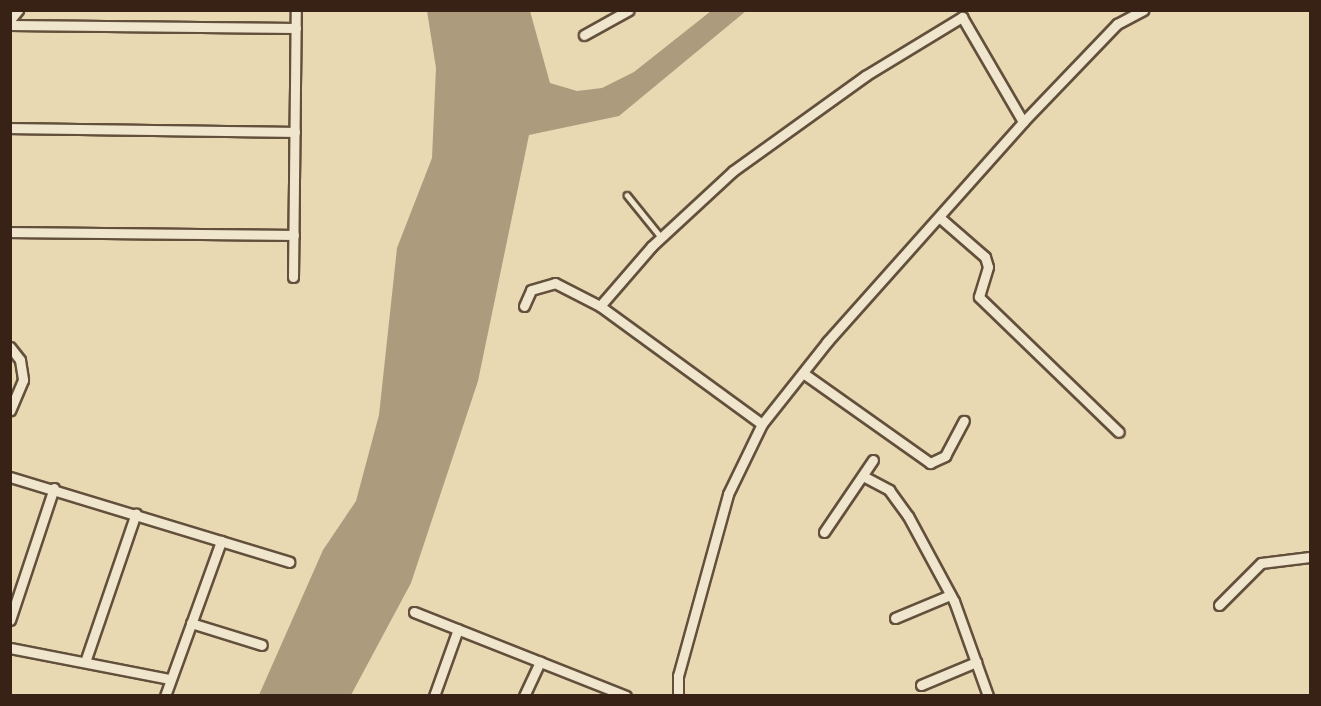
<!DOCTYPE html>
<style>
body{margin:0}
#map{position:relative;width:1321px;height:706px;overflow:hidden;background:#e8d9b2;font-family:"EB Garamond",serif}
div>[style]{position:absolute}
.water>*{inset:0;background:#ac9b7d}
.roads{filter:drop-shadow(2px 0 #63503c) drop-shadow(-2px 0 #63503c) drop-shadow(0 2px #63503c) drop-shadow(0 -2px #63503c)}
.lane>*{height:4.5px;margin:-2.25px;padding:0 2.25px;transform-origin:2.25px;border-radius:2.25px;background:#f0e6cd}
.street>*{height:9px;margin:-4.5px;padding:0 4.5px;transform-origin:4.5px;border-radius:4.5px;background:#f0e6cd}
span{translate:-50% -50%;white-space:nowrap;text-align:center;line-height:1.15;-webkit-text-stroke:6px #f0e6cd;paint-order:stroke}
.frame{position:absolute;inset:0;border:12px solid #372215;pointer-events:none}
</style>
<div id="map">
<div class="water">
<i style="clip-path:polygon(427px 11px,530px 11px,550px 83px,577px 91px,602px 88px,634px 72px,711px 11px,746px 11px,619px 116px,529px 135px,478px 381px,411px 583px,351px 695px,259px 695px,323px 550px,356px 501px,379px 415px,397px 248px,432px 158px,436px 68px)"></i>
</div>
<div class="roads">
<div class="lane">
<i style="left:627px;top:195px;width:54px;rotate:51deg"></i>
</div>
<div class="street">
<i style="left:10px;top:20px;width:13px;rotate:-51deg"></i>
<i style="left:10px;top:25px;width:286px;rotate:0.6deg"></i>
<i style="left:584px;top:35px;width:51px;rotate:-29.1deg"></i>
<i style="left:10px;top:128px;width:285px;rotate:0.8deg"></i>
<i style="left:939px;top:217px;width:61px;rotate:41deg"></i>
<i style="left:985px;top:257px;width:10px;rotate:73deg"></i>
<i style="left:988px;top:267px;width:31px;rotate:107deg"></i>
<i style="left:979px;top:297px;width:194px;rotate:44deg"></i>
<i style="left:10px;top:232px;width:284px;rotate:0.6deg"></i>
<i style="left:293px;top:277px;width:267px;rotate:-89.4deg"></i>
<i style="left:524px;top:306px;width:17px;rotate:-66deg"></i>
<i style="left:531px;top:290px;width:25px;rotate:-16deg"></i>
<i style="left:555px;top:283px;width:51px;rotate:27.1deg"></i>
<i style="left:600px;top:306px;width:79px;rotate:-49.1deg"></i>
<i style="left:652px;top:246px;width:110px;rotate:-42.8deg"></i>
<i style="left:733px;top:171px;width:163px;rotate:-35.7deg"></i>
<i style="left:865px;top:76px;width:114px;rotate:-31.3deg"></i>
<i style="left:962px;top:17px;width:121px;rotate:59.8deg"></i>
<i style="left:600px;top:306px;width:200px;rotate:36.1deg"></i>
<i style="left:10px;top:347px;width:16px;rotate:52deg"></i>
<i style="left:20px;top:360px;width:20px;rotate:81deg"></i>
<i style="left:23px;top:380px;width:33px;rotate:113deg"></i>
<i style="left:803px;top:373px;width:156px;rotate:35.3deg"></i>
<i style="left:930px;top:463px;width:17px;rotate:-25deg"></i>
<i style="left:945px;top:456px;width:40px;rotate:-62deg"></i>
<i style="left:863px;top:476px;width:30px;rotate:28deg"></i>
<i style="left:889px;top:490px;width:32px;rotate:54deg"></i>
<i style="left:908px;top:516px;width:97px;rotate:61.6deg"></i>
<i style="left:954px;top:601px;width:101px;rotate:70.3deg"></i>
<i style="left:10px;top:477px;width:292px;rotate:16.9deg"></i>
<i style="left:824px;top:532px;width:87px;rotate:-55.8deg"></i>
<i style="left:1219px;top:605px;width:59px;rotate:-45deg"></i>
<i style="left:1261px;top:563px;width:49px;rotate:-7deg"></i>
<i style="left:414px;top:612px;width:228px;rotate:21.6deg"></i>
<i style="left:895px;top:618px;width:60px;rotate:-22.7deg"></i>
<i style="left:10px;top:620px;width:139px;rotate:-71.6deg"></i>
<i style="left:191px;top:623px;width:74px;rotate:17.2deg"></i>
<i style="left:10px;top:648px;width:163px;rotate:11deg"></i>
<i style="left:85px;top:662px;width:157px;rotate:-71.1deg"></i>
<i style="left:921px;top:685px;width:60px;rotate:-22.7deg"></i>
<i style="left:165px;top:696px;width:165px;rotate:-70.1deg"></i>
<i style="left:434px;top:696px;width:71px;rotate:-70.3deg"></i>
<i style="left:524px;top:696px;width:38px;rotate:-65deg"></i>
<i style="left:678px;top:696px;width:20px;rotate:-90deg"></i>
<i style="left:678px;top:676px;width:189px;rotate:-74.6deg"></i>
<i style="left:728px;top:494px;width:78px;rotate:-64.1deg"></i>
<i style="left:762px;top:424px;width:105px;rotate:-51.6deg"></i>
<i style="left:827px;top:342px;width:295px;rotate:-48.3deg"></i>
<i style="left:1023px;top:122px;width:136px;rotate:-46.2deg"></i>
<i style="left:1117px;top:24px;width:30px;rotate:-28deg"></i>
</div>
</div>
<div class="frame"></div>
</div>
